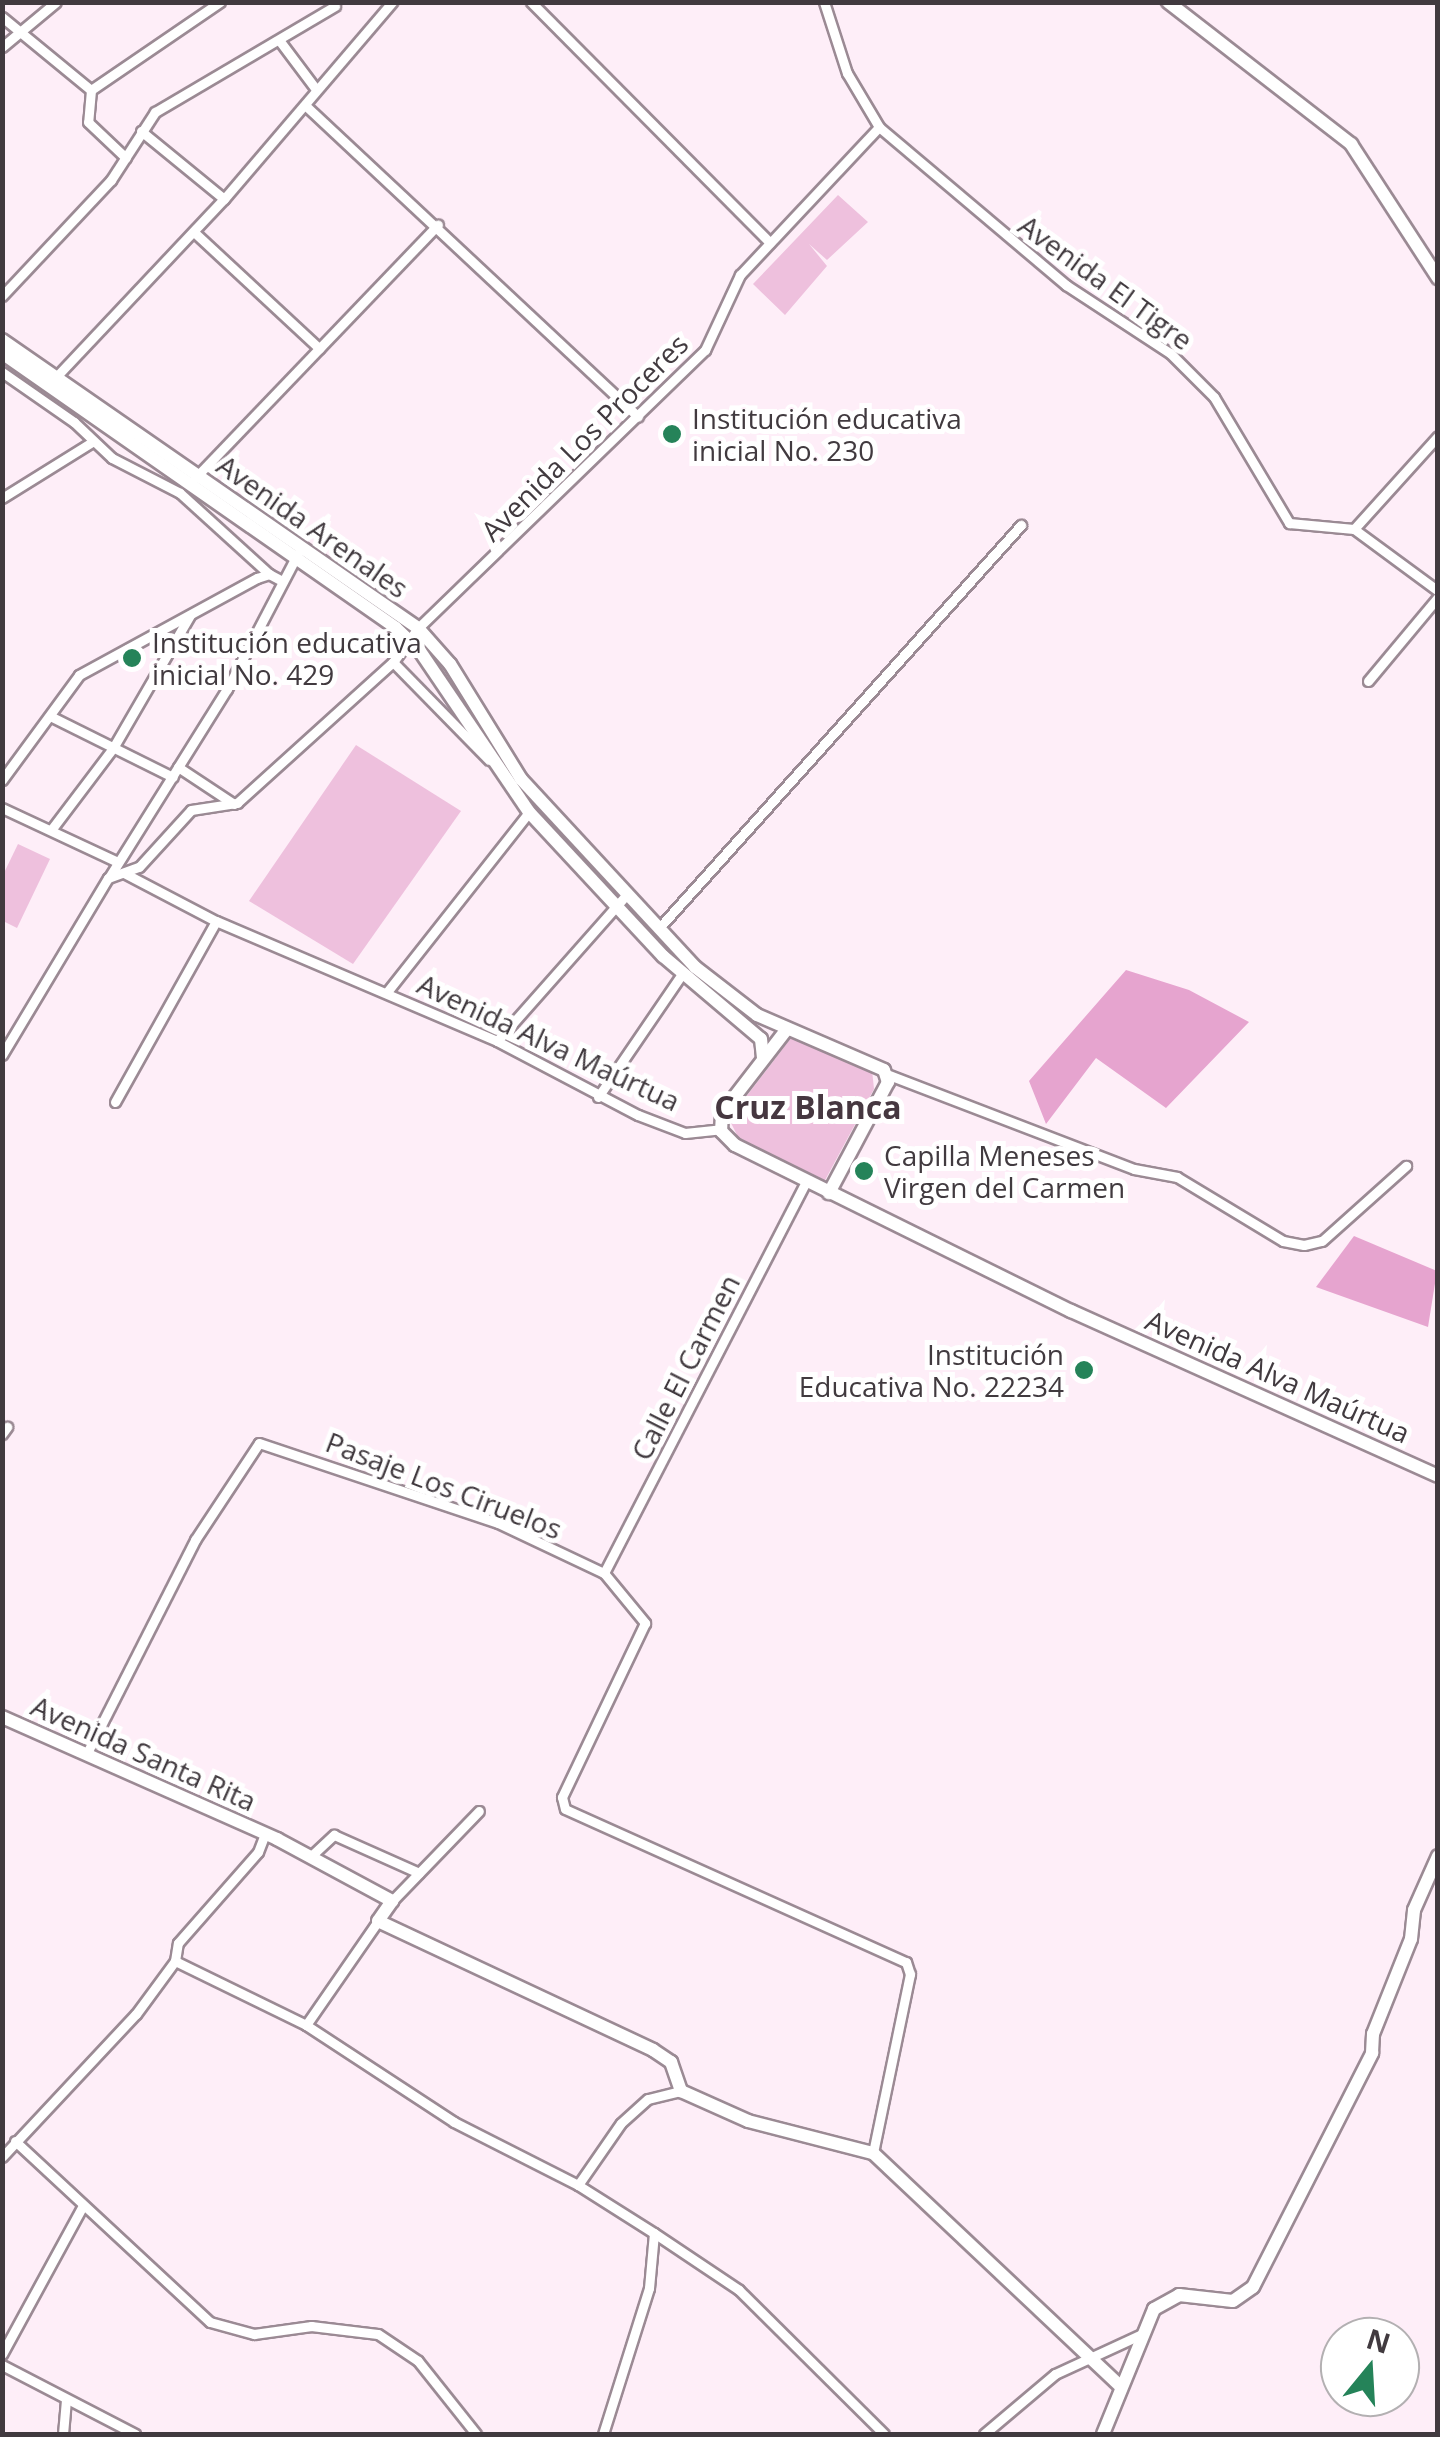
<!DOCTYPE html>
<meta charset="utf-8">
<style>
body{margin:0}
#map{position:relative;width:1440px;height:2437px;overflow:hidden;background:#feeef8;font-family:"Open Sans",sans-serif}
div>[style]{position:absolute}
.green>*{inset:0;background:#eec0dd}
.forest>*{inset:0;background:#e6a4cf}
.roads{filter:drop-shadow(2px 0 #9b8a94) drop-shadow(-2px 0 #9b8a94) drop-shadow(0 2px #9b8a94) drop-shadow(0 -2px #9b8a94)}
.street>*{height:9px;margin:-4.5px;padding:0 4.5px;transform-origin:4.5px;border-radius:4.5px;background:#fff}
.secondary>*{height:12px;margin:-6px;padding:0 6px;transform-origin:6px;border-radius:6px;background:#fff}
.dots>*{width:28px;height:28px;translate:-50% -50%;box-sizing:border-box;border:5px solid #fff;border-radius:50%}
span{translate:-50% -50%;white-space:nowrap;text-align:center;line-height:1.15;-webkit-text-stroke:10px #fff;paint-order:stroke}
.street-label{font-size:28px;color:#413a3f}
.poi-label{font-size:28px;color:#413a3f}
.left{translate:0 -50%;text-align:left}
.right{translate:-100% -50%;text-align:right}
.quarter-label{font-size:32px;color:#463740;font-weight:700}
.frame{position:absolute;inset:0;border:5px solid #413a3f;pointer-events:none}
.north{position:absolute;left:1320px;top:2317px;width:100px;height:100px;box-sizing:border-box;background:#fff;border:2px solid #b3b0b2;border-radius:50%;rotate:18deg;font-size:28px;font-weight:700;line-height:40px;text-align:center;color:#413a3f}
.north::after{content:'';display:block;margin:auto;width:35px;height:45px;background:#258359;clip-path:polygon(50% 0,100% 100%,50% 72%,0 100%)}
</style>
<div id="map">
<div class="green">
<i style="clip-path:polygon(838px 195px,868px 222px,827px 260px,809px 244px,827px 266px,785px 315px,753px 284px)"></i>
<i style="clip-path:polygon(356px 745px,461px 811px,353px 964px,249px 901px)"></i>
<i style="clip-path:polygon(18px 844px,50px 859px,17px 928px,3px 921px,2px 877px)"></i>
<i style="clip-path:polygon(791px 1038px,872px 1070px,874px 1089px,823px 1184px,738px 1137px,729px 1119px)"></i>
</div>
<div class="forest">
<i style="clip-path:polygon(1126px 970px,1189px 990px,1249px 1022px,1166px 1108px,1096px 1058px,1046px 1124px,1029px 1081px)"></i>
<i style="clip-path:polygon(1354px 1236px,1437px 1271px,1428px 1327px,1316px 1287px)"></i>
</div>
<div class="roads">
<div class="street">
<i style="left:531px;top:2px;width:339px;rotate:45.2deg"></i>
<i style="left:824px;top:2px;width:75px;rotate:72.1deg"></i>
<i style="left:847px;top:73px;width:63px;rotate:59.3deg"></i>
<i style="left:879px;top:127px;width:245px;rotate:40.2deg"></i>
<i style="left:1066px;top:285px;width:124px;rotate:33.2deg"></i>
<i style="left:1170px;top:353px;width:62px;rotate:45deg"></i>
<i style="left:1214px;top:397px;width:147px;rotate:59.2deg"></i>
<i style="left:1289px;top:523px;width:65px;rotate:5.3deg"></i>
<i style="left:1354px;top:529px;width:104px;rotate:36.4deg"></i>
<i style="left:2px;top:17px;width:115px;rotate:39.4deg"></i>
<i style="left:279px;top:40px;width:60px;rotate:53.1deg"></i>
<i style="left:2px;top:47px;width:70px;rotate:-39.8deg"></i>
<i style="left:91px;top:90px;width:156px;rotate:-34.3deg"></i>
<i style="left:91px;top:90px;width:32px;rotate:95deg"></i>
<i style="left:88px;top:122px;width:52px;rotate:43.5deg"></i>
<i style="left:305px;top:105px;width:456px;rotate:43.1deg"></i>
<i style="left:141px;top:131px;width:107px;rotate:39.3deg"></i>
<i style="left:194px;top:232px;width:171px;rotate:42.9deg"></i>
<i style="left:2px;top:296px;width:159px;rotate:-46.8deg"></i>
<i style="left:111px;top:180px;width:81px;rotate:-57.1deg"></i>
<i style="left:155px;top:112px;width:209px;rotate:-30.5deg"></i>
<i style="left:2px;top:372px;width:88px;rotate:34.8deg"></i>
<i style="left:74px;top:422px;width:52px;rotate:43.5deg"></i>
<i style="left:112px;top:458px;width:76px;rotate:27.2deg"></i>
<i style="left:180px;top:493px;width:120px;rotate:42.3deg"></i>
<i style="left:56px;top:377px;width:245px;rotate:-46.7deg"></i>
<i style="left:224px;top:199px;width:259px;rotate:-49.5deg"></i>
<i style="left:195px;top:478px;width:351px;rotate:-46.2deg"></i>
<i style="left:2px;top:498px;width:106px;rotate:-31.9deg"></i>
<i style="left:1354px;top:529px;width:125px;rotate:-47.9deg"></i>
<i style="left:393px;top:662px;width:137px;rotate:45.6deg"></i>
<i style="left:1368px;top:681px;width:109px;rotate:-50.2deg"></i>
<i style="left:50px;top:716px;width:137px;rotate:26.4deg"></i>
<i style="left:178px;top:767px;width:67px;rotate:33.5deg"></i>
<i style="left:2px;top:780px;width:130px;rotate:-53.7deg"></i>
<i style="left:79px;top:675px;width:203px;rotate:-28.6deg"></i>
<i style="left:257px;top:578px;width:13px;rotate:-18deg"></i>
<i style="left:269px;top:574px;width:15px;rotate:28deg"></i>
<i style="left:2px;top:808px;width:128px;rotate:25deg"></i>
<i style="left:51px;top:830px;width:103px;rotate:-52.9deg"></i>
<i style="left:113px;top:748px;width:154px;rotate:-59.9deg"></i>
<i style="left:124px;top:873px;width:104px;rotate:27.6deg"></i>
<i style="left:216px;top:921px;width:306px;rotate:23.1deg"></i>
<i style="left:497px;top:1041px;width:159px;rotate:27.7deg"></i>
<i style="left:638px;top:1115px;width:50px;rotate:21deg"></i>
<i style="left:685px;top:1133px;width:36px;rotate:-6deg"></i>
<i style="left:110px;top:876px;width:221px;rotate:-58deg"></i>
<i style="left:227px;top:689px;width:153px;rotate:-62.4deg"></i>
<i style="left:659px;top:928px;width:542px;rotate:-48.07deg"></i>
<i style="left:387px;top:992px;width:229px;rotate:-51.7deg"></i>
<i style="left:497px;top:1041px;width:196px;rotate:-48.5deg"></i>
<i style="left:2px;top:1055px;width:206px;rotate:-59.1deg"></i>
<i style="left:108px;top:878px;width:33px;rotate:-20deg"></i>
<i style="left:139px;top:867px;width:77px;rotate:-47.6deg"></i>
<i style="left:191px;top:810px;width:47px;rotate:-8.7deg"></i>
<i style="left:237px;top:803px;width:210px;rotate:-42.1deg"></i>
<i style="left:393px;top:662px;width:42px;rotate:-53.7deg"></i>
<i style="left:418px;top:628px;width:400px;rotate:-44.1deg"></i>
<i style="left:705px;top:350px;width:83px;rotate:-65deg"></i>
<i style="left:740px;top:275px;width:203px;rotate:-46.8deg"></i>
<i style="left:889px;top:1075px;width:262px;rotate:21deg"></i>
<i style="left:1134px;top:1169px;width:44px;rotate:10.5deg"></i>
<i style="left:1177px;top:1177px;width:124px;rotate:31.1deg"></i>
<i style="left:1283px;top:1241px;width:21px;rotate:11deg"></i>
<i style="left:1304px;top:1245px;width:18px;rotate:-13deg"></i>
<i style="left:1322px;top:1241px;width:113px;rotate:-41.8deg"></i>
<i style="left:598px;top:1097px;width:149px;rotate:-55.7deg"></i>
<i style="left:115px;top:1102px;width:207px;rotate:-60.8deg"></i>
<i style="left:2px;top:1434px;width:9px;rotate:-54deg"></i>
<i style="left:604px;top:1573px;width:440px;rotate:-62.7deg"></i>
<i style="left:87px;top:1753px;width:239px;rotate:-63.1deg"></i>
<i style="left:195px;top:1540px;width:116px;rotate:-56.6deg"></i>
<i style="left:259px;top:1443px;width:252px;rotate:18.5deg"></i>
<i style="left:498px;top:1523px;width:117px;rotate:25.3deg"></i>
<i style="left:604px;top:1573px;width:65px;rotate:50.6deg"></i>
<i style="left:645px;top:1623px;width:193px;rotate:115.5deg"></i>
<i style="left:562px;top:1797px;width:12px;rotate:76deg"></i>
<i style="left:565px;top:1809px;width:374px;rotate:24.2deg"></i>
<i style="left:906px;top:1962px;width:13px;rotate:72deg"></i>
<i style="left:910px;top:1974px;width:183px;rotate:101.7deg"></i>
<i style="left:310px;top:1857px;width:33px;rotate:-43deg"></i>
<i style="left:334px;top:1835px;width:93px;rotate:24.1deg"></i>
<i style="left:392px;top:1901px;width:125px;rotate:-46deg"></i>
<i style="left:175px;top:1961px;width:146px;rotate:26deg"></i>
<i style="left:306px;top:2025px;width:177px;rotate:33.2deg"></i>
<i style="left:454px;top:2122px;width:139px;rotate:26.9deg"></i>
<i style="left:578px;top:2185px;width:90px;rotate:32.3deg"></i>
<i style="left:654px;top:2233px;width:102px;rotate:33.8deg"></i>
<i style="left:739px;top:2290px;width:204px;rotate:44.8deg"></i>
<i style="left:306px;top:2025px;width:126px;rotate:-55.3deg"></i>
<i style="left:15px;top:2141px;width:266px;rotate:42.9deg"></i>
<i style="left:210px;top:2322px;width:46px;rotate:15.3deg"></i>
<i style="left:254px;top:2334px;width:58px;rotate:-8deg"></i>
<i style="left:311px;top:2326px;width:67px;rotate:6.8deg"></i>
<i style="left:378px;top:2334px;width:48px;rotate:34deg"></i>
<i style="left:418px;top:2361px;width:93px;rotate:51.5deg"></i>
<i style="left:2px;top:2157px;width:196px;rotate:-46.9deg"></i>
<i style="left:136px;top:2014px;width:66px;rotate:-53.7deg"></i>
<i style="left:175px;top:1961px;width:18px;rotate:-81deg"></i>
<i style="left:178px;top:1943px;width:121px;rotate:-48.7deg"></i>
<i style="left:258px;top:1852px;width:19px;rotate:-69deg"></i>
<i style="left:578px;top:2185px;width:75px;rotate:-55.3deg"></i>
<i style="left:621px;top:2123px;width:36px;rotate:-42deg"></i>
<i style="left:648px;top:2099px;width:34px;rotate:-14deg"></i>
<i style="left:2px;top:2354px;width:167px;rotate:-61.4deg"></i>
<i style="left:2px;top:2365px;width:150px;rotate:27.4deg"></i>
<i style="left:63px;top:2434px;width:35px;rotate:-85deg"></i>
<i style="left:603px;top:2434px;width:153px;rotate:-72.5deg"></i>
<i style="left:649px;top:2288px;width:55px;rotate:-84.8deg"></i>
<i style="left:984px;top:2434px;width:93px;rotate:-40.2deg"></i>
<i style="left:1055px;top:2374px;width:96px;rotate:-24.7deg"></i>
</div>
<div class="secondary">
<i style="left:1168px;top:2px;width:232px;rotate:37.8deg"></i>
<i style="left:1351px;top:144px;width:160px;rotate:57deg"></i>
<i style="left:2px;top:340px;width:506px;rotate:34.7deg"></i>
<i style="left:418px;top:628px;width:48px;rotate:48.4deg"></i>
<i style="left:450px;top:664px;width:135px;rotate:58.3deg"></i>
<i style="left:521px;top:779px;width:256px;rotate:47.2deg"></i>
<i style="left:695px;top:967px;width:78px;rotate:37.7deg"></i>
<i style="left:757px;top:1015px;width:138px;rotate:23.4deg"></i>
<i style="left:884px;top:1070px;width:13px;rotate:72deg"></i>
<i style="left:888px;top:1082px;width:126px;rotate:118deg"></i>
<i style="left:2px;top:353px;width:480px;rotate:34.9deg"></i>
<i style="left:396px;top:628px;width:33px;rotate:44deg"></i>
<i style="left:420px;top:651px;width:194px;rotate:55.9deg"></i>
<i style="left:529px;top:812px;width:197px;rotate:47.1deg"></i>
<i style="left:663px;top:956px;width:128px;rotate:40.3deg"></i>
<i style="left:761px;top:1039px;width:18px;rotate:84deg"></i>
<i style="left:787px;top:1029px;width:106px;rotate:127.7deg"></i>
<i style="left:722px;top:1113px;width:18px;rotate:93deg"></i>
<i style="left:721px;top:1131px;width:20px;rotate:45deg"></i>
<i style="left:735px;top:1145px;width:375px;rotate:26.3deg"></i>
<i style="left:1071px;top:1311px;width:402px;rotate:24.2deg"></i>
<i style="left:2px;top:1717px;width:301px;rotate:23.9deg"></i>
<i style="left:277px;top:1839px;width:131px;rotate:28.3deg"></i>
<i style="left:392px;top:1901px;width:24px;rotate:125deg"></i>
<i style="left:378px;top:1921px;width:304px;rotate:25.1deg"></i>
<i style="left:653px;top:2050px;width:22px;rotate:34deg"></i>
<i style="left:671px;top:2062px;width:31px;rotate:71deg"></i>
<i style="left:681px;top:2091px;width:73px;rotate:24.1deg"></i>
<i style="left:748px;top:2121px;width:129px;rotate:14.4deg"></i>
<i style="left:873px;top:2153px;width:340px;rotate:43.3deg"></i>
<i style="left:1103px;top:2434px;width:135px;rotate:-67.8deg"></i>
<i style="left:1154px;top:2309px;width:29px;rotate:-29deg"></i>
<i style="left:1179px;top:2295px;width:54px;rotate:6.3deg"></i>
<i style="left:1233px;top:2301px;width:24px;rotate:-35deg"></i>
<i style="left:1253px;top:2287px;width:263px;rotate:-63deg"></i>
<i style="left:1372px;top:2053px;width:19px;rotate:-87deg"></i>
<i style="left:1373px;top:2034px;width:102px;rotate:-68.2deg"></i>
<i style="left:1411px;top:1939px;width:29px;rotate:-84deg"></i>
<i style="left:1414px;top:1910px;width:59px;rotate:-66deg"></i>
</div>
</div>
<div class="dots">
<i style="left:672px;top:434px;background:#258359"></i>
<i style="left:132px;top:658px;background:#258359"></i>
<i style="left:864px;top:1171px;background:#258359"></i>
<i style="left:1084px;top:1370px;background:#258359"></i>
</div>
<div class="street-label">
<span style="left:1106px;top:282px;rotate:36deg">Avenida El Tigre</span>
<span style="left:584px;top:437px;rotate:-45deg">Avenida Los Proceres</span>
<span style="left:313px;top:526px;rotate:35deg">Avenida Arenales</span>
<span style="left:549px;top:1042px;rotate:25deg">Avenida Alva Maúrtua</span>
<span style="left:685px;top:1367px;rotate:-63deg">Calle El Carmen</span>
<span style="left:1278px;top:1376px;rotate:24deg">Avenida Alva Maúrtua</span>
<span style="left:444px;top:1485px;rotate:21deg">Pasaje Los Ciruelos</span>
<span style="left:144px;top:1753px;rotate:24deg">Avenida Santa Rita</span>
</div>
<div class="poi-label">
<span class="left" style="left:692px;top:434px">Institución educativa<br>inicial No. 230</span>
<span class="left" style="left:152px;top:658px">Institución educativa<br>inicial No. 429</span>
<span class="left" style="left:884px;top:1171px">Capilla Meneses<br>Virgen del Carmen</span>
<span class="right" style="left:1064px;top:1370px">Institución<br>Educativa No. 22234</span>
</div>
<div class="quarter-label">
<span style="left:808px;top:1107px">Cruz Blanca</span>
</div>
<div class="frame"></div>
<div class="north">N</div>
</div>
